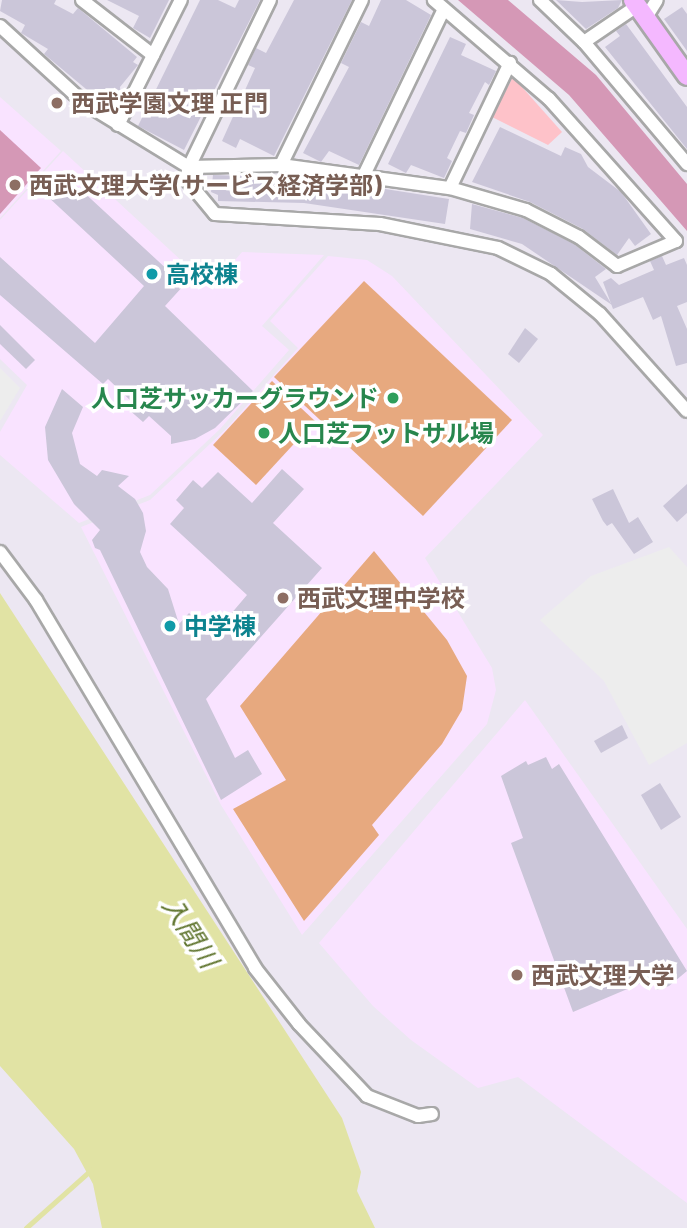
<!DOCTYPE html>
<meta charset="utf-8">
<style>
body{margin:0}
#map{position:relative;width:687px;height:1228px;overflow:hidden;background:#ece7f2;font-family:Barlow,"Noto Sans JP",sans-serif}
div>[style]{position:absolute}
.education>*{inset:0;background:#f9e3ff}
.forest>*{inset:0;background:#d598b6}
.park>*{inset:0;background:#fec2c9}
.pitch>*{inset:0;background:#e7a97f}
.parking>*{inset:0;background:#ededed}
.water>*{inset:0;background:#e1e3a4}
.stream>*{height:4.5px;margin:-2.25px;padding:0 2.25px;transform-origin:2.25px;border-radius:2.25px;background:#e1e3a4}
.building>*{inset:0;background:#cbc6d9}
.roads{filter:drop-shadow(2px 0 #a8a8a8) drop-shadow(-2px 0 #a8a8a8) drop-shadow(0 2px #a8a8a8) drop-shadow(0 -2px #a8a8a8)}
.street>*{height:12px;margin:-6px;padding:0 6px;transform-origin:6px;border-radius:6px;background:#fff}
.secondary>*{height:18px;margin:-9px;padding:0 9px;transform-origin:9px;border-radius:9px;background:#f4b8ff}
.dots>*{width:19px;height:19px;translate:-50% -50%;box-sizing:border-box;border:4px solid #fff;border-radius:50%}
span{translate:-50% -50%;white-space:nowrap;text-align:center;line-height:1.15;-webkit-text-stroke:7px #fff;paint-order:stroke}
.education-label{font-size:24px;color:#785e54;font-weight:700}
.left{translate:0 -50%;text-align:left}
.culture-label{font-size:24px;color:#0d838f;font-weight:700}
.leisure-label{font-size:24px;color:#27864d;font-weight:700}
.right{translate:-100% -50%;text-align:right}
.water-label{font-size:26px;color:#617630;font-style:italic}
</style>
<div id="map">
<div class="education">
<i style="clip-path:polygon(0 97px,61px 151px,0 218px)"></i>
<i style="clip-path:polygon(63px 151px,211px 288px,242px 252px,324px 255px,262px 326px,289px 350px,220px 429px,150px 495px,79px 523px,0 455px,0 432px,27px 385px,0 359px,0 220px)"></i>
<i style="clip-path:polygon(328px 256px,367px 260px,392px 276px,543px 435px,425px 558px,492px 668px,496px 690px,487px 724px,302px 935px,221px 805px,81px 527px,150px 500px,226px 429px,298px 348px,270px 321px)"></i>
<i style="clip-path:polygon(525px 700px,687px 929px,687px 1203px,518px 1077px,478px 1088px,411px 1040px,373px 1006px,319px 943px)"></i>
</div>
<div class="forest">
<i style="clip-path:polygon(458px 0,508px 0,596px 75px,687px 184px,687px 231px,569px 95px)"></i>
<i style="clip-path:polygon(0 130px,41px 168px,0 214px)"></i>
</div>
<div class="park">
<i style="clip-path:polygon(513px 77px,562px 132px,548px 145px,492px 117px)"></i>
</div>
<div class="pitch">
<i style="clip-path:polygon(364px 281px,512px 420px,423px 516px,274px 377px)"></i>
<i style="clip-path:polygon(272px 381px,315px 421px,256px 485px,213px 445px)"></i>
<i style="clip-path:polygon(374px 551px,447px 640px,467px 676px,462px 710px,442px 744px,372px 825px,379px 835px,304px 921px,233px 809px,286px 780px,240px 706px)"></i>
</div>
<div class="parking">
<i style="clip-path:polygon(0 368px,20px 388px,0 421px)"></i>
<i style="clip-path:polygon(669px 547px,687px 567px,687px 743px,649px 765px,604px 681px,540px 620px,591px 576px)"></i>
</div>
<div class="water">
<i style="clip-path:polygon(0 593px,342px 1118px,361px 1172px,357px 1191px,375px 1228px,102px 1228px,93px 1184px,74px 1149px,0 1066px)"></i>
</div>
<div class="stream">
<i style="left:26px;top:1228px;width:87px;rotate:-41.7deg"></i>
</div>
<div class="building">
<i style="clip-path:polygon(2px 0,56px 0,54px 4px,73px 14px,78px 8px,137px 57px,133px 62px,138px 65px,120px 87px,121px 96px,110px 109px,44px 54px,48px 49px,21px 33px,25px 25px,0 11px)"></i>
<i style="clip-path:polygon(107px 0,169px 0,150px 38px,133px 28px,139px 16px)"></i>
<i style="clip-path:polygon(200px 0,218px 0,235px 8px,239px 0,260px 0,184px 150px,138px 126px)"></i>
<i style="clip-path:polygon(294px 0,352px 0,274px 156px,240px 139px,236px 148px,222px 141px,255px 68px,248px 65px,256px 48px,266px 53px)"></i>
<i style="clip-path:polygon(381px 0,406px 0,431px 15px,359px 165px,329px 151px,321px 162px,303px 153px,349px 67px,341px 63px,361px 22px,369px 26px)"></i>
<i style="clip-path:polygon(556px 0,582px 2px,622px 0,618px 8px,586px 29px)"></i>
<i style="clip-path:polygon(682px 7px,687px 14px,687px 51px,664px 19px)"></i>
<i style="clip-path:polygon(626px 24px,687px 107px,687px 149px,605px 47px,620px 36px,616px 31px)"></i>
<i style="clip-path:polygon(450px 37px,466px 44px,461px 55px,496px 71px,489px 85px,485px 82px,469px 113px,474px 115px,466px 133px,460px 131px,447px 158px,452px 161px,444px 178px,411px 165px,406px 173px,388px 164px)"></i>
<i style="clip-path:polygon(500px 127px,561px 156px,565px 147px,581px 154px,588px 167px,621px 192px,651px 234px,635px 246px,629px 238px,617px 255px,583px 229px,530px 202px,472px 182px)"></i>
<i style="clip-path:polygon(213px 175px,315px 178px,449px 199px,445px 224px,304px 203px,218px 201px,218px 195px,211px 192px)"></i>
<i style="clip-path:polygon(59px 181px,73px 192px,78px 187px,184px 285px,165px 306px,253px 391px,215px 428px,195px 439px,171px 444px,171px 436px,149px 416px,143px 422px,127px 408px,132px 402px,108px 379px,103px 384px,0 295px,0 257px,95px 343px,144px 286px,46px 195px)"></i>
<i style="clip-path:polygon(472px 204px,523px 218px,574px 244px,606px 269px,595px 277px,612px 305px,522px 244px,470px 229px)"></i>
<i style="clip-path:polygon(662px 256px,666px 265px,684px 258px,687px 265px,687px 302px,677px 306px,687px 329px,687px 363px,676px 366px,661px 316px,653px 320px,643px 297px,613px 309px,603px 282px,611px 278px,619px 285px,654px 270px,650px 261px)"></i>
<i style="clip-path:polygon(0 325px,35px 360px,26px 369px,0 344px)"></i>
<i style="clip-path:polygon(525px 328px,538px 339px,519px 363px,508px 354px)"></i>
<i style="clip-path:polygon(62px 389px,83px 407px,72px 433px,80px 464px,97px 476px,102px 470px,129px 476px,118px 486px,135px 499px,143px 513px,146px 531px,140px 552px,147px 567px,168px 589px,179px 624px,189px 613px,213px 635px,247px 595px,170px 524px,184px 508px,176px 500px,193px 480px,202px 488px,218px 472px,252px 503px,282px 469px,304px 489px,273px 523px,322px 568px,206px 699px,235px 758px,248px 750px,262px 774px,221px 800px,100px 550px,95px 548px,92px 540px,100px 530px,74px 504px,48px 460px,45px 427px)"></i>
<i style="clip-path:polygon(687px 484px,687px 513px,677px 522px,663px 506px)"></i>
<i style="clip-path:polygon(613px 489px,629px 523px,638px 517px,653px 542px,634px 554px,612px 523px,607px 526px,603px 521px,592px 499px)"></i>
<i style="clip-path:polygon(622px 725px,628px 738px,601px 753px,594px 741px)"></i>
<i style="clip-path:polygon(546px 757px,552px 769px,559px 764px,687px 971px,669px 986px,657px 990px,651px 979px,573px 1012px,511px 843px,523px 838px,501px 776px,526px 761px,528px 765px)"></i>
<i style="clip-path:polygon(660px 783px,681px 817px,661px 830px,641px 795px)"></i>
</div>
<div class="roads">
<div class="street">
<i style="left:82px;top:0;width:90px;rotate:37.8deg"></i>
<i style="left:270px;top:0;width:186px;rotate:115.9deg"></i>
<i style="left:189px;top:167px;width:92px;rotate:-1.2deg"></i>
<i style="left:281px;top:165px;width:171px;rotate:7.8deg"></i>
<i style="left:450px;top:188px;width:79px;rotate:16.1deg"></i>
<i style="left:526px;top:210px;width:59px;rotate:27deg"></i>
<i style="left:579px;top:237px;width:48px;rotate:37.3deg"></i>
<i style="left:617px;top:266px;width:64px;rotate:-23deg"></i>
<i style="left:676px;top:241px;width:191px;rotate:-131.8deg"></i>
<i style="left:549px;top:99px;width:152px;rotate:-139.3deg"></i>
<i style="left:540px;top:0;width:61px;rotate:43.7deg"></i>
<i style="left:584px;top:42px;width:160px;rotate:49.8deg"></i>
<i style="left:645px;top:19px;width:22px;rotate:-58deg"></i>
<i style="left:0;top:26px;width:114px;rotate:42.5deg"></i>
<i style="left:84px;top:103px;width:123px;rotate:31.4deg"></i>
<i style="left:189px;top:167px;width:12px;rotate:104deg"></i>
<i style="left:186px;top:179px;width:45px;rotate:50.4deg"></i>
<i style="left:215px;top:214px;width:165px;rotate:3.5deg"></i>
<i style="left:380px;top:224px;width:120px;rotate:11.5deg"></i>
<i style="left:498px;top:248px;width:59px;rotate:26.1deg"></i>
<i style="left:551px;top:274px;width:63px;rotate:39.2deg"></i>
<i style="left:600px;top:314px;width:130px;rotate:48.1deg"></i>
<i style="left:584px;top:42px;width:64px;rotate:-34.2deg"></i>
<i style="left:118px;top:125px;width:140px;rotate:-63.3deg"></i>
<i style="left:281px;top:165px;width:184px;rotate:-63.9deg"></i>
<i style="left:365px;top:173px;width:182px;rotate:-64.3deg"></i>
<i style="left:450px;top:188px;width:139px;rotate:-64.4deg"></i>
<i style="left:0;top:552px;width:60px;rotate:53.1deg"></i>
<i style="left:36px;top:600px;width:428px;rotate:59.2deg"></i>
<i style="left:255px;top:968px;width:71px;rotate:51.8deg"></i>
<i style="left:299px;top:1024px;width:99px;rotate:46.6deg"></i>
<i style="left:367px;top:1096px;width:55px;rotate:21.4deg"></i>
<i style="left:418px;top:1116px;width:14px;rotate:-8deg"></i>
</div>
<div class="secondary">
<i style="left:633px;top:0;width:93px;rotate:54.6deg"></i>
</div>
</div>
<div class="dots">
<i style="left:57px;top:103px;background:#8d6e63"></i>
<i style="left:15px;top:185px;background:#8d6e63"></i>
<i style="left:152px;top:274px;background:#0f9aa8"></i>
<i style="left:393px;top:398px;background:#2e9e5b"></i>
<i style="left:264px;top:433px;background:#2e9e5b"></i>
<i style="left:283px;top:598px;background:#8d6e63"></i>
<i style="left:170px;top:626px;background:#0f9aa8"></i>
<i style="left:517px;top:975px;background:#8d6e63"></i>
</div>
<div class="education-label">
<span class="left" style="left:71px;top:103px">西武学園文理 正門</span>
<span class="left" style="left:29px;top:185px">西武文理大学(サービス経済学部)</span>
<span class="left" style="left:297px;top:598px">西武文理中学校</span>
<span class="left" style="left:531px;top:975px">西武文理大学</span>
</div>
<div class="culture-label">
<span class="left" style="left:166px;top:274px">高校棟</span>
<span class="left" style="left:184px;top:626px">中学棟</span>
</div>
<div class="leisure-label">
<span class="right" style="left:379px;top:398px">人口芝サッカーグラウンド</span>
<span class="left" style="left:278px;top:433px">人口芝フットサル場</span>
</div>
<div class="water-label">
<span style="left:191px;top:932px;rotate:57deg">入間川</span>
</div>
</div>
